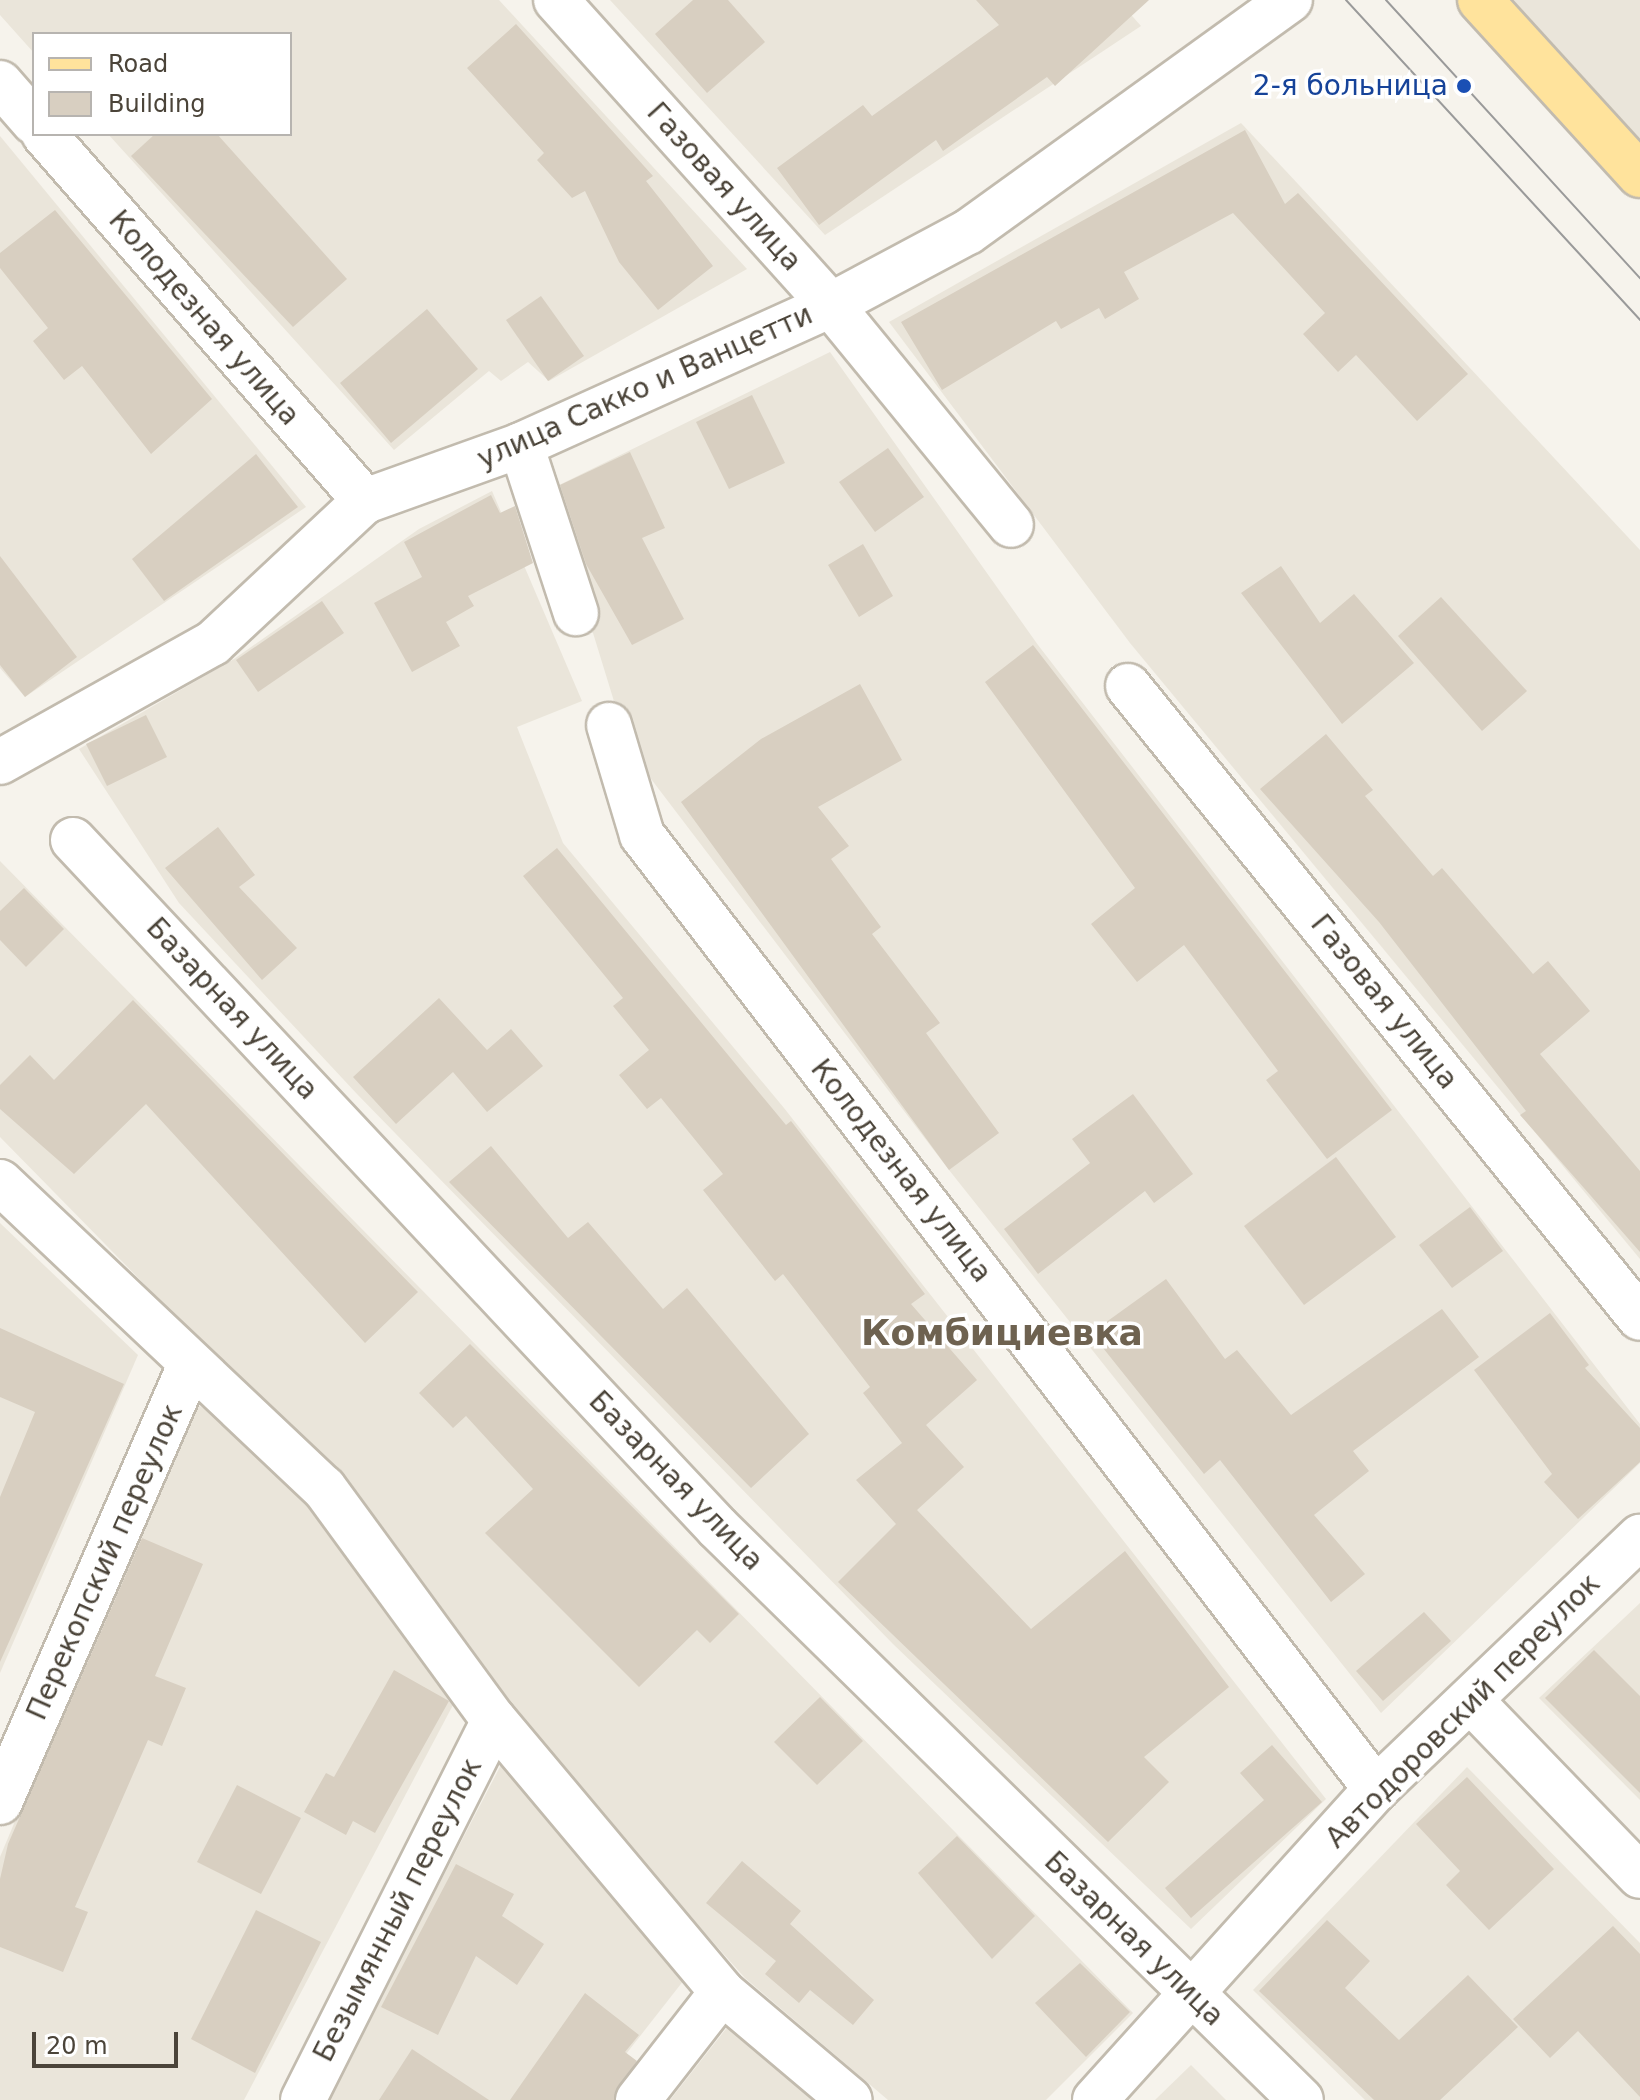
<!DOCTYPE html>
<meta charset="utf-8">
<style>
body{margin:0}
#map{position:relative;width:1640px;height:2100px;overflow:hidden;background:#f6f3ec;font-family:"DejaVu Sans",sans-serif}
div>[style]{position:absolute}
.residential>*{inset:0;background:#eae5da}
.building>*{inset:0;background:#d8cfc1}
.roads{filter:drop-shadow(2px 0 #c2bbae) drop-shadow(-2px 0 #c2bbae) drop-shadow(0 2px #c2bbae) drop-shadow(0 -2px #c2bbae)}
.minor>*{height:44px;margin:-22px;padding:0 22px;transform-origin:22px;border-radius:22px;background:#fff}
.major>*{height:44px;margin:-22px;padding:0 22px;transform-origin:22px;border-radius:22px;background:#ffe39c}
.tram>*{height:2px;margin:-1px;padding:0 1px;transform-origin:1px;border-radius:1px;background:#9a9a9a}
.dots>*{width:22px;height:22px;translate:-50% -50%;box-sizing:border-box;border:4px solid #fff;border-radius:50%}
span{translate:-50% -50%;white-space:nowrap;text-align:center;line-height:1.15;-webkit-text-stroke:7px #fff;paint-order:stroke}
.transit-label{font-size:28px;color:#164399}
.right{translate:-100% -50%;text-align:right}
.street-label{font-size:28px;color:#4b4439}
.district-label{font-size:36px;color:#6e6250;font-weight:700}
.legend{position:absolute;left:32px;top:32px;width:260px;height:104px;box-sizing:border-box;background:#fff;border:2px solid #b7b4b0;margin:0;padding:10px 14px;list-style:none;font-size:24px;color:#4b4439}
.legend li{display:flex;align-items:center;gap:16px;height:40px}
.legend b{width:40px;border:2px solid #b7b4b0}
.scale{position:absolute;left:32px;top:2032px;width:146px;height:36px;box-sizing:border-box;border:4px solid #4b4439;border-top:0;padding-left:10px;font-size:24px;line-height:28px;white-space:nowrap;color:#4b4439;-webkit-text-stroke:6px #fff;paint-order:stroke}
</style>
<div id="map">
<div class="residential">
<i style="clip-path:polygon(0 0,499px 0,747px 269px,549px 381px,528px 362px,501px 381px,489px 371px,394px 450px,108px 134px,290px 134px,290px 34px,34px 34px,34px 53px,0 15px)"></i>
<i style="clip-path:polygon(610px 0,1118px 0,1141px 26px,825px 235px)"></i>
<i style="clip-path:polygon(1481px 0,1640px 0,1640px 175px)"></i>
<i style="clip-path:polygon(1241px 123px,1640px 550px,1640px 1259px,1130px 643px,889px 322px)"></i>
<i style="clip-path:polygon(0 136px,306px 507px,25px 697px,0 668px)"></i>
<i style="clip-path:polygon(830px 352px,1038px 645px,1640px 1424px,1640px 1463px,1381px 1713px,949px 1170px,629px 750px,549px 490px)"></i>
<i style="clip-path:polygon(492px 491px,582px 701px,517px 727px,563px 843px,784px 1108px,1326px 1799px,1191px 1929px,893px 1644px,357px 1094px,179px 903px,79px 749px,234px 659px,419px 529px)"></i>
<i style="clip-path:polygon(0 861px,1133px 2013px,1046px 2100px,888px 2100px,745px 1978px,513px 1717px,362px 1506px,0 1137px)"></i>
<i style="clip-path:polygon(0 1223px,138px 1355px,0 1673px)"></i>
<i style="clip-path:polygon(191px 1401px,259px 1440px,316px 1495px,453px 1705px,244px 2100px,0 2100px,0 1857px)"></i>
<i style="clip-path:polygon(1640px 1603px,1640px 1800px,1539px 1698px)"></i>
<i style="clip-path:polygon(502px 1763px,684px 1980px,590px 2100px,327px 2100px)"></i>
<i style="clip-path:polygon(1467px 1767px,1640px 1943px,1640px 2100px,1365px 2100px,1253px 1990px)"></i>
<i style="clip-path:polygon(729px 2025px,812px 2100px,670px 2100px)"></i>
<i style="clip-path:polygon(1191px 2065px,1226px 2100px,1155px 2100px)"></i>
</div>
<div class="building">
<i style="clip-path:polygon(693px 0,728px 0,765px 42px,707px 93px,655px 34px)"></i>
<i style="clip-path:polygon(976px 0,1149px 0,1055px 86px,1047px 77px,943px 151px,936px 140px,819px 225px,777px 168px,863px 105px,872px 116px,999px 25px)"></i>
<i style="clip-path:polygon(516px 24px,653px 176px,646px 181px,713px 266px,658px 310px,619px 262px,585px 191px,572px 198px,537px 160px,544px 153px,467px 68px)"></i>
<i style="clip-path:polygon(1245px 130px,1285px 204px,1298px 193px,1468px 374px,1417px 421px,1356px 355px,1338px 372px,1303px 334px,1325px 313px,1233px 213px,1124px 272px,1139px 299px,1105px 319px,1099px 308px,1061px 329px,1056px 321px,942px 390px,901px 322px)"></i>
<i style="clip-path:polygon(155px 134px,217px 134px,347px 279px,293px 327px,131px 156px)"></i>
<i style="clip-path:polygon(55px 210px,212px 399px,151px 454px,82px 366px,64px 380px,33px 341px,48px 328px,0 268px,0 253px)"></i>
<i style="clip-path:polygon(541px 296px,584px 356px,548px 381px,506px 320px)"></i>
<i style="clip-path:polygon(427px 309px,478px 369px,391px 443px,340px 383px)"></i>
<i style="clip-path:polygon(752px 395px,785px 463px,729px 489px,696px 422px)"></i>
<i style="clip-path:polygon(888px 448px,924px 497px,875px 532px,839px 482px)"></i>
<i style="clip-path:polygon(630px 452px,665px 528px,642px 538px,684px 619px,632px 645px,586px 564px,560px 485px)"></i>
<i style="clip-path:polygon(256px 454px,298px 507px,164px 601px,132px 559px)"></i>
<i style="clip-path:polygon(491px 495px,500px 513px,515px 506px,533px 563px,468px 596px,474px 606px,446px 622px,460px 646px,412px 672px,374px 603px,422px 577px,404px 542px)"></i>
<i style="clip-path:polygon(863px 544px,893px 596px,859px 617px,828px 565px)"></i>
<i style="clip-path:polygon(0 556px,77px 657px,25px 697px,0 665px)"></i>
<i style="clip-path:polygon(1281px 566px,1320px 623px,1354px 594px,1414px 663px,1342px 724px,1241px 593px)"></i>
<i style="clip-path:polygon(1441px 597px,1527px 691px,1482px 731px,1398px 636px)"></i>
<i style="clip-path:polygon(322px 601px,344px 633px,258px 692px,236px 660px)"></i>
<i style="clip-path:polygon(1033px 645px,1392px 1110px,1327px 1159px,1266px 1080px,1278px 1071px,1184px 945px,1137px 982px,1091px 924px,1135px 888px,985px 682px)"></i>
<i style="clip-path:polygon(860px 684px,902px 760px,818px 807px,849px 846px,831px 859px,881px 927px,872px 934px,940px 1023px,926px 1033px,999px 1133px,949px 1170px,681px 802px,761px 739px)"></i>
<i style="clip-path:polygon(146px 715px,167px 757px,107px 786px,86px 744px)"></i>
<i style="clip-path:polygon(1326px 734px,1373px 790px,1365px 796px,1433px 876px,1442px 868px,1533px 974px,1548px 961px,1590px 1011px,1540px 1054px,1640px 1171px,1640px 1252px,1520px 1115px,1526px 1111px,1379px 922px,1260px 789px)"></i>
<i style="clip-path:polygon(218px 827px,255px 875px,239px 887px,297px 948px,262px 980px,165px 868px)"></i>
<i style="clip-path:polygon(557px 848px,786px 1125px,791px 1121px,925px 1294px,911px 1304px,977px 1380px,926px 1425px,964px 1467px,917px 1510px,1031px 1629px,1125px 1551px,1229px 1687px,1144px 1757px,1169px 1782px,1108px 1842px,838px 1582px,896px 1524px,856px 1480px,902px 1443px,863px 1393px,870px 1387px,783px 1274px,775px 1281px,703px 1190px,723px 1174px,661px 1098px,647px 1109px,619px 1075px,649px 1050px,613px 1006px,623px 998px,523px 876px)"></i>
<i style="clip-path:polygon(24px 888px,64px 929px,26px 967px,0 940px,0 911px)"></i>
<i style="clip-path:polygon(439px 998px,487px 1050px,511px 1029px,543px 1066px,487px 1112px,453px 1072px,396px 1124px,353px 1077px)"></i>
<i style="clip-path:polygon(133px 1000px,418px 1292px,365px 1343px,146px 1104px,74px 1174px,0 1109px,0 1085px,30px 1055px,54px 1080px)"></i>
<i style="clip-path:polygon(1133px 1094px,1193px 1174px,1154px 1203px,1145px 1191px,1038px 1274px,1004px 1229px,1090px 1163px,1072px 1139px)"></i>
<i style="clip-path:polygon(491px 1146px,568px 1238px,588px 1222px,663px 1309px,687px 1288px,809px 1434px,751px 1488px,449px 1182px)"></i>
<i style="clip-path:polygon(1336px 1157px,1396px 1237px,1304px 1305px,1244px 1226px)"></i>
<i style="clip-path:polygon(1470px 1207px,1503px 1251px,1452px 1288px,1419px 1245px)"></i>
<i style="clip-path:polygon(1166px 1279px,1225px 1359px,1237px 1350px,1291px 1415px,1442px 1309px,1479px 1357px,1353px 1451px,1369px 1471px,1314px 1515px,1365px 1574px,1331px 1602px,1220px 1460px,1204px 1474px,1091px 1333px)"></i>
<i style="clip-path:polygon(1550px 1313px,1589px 1365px,1585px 1368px,1640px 1428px,1640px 1462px,1578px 1519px,1544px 1482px,1552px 1474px,1474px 1370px)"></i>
<i style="clip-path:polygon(0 1328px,124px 1384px,0 1662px,0 1497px,35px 1412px,0 1397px)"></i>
<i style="clip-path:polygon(470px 1344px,739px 1614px,710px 1643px,697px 1630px,639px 1687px,485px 1533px,533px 1489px,466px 1416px,453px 1428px,419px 1393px)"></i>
<i style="clip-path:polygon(142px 1538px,203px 1564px,155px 1676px,186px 1688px,162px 1746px,148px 1740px,75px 1907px,88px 1912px,63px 1972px,0 1947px,0 1879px,8px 1844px)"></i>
<i style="clip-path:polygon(1424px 1612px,1451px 1641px,1383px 1701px,1356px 1671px)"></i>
<i style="clip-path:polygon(1594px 1650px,1640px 1696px,1640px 1793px,1545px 1698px)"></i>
<i style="clip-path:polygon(394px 1670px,449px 1701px,375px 1833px,353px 1821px,346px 1835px,304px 1812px,326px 1773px,334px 1777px)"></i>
<i style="clip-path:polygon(820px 1697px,863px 1741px,817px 1785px,774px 1742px)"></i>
<i style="clip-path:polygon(1272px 1745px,1322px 1802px,1191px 1918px,1165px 1888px,1264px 1800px,1240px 1773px)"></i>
<i style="clip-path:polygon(1467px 1777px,1554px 1869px,1489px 1930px,1446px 1885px,1460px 1871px,1416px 1824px)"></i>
<i style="clip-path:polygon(237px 1785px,301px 1818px,261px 1894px,197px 1862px)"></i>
<i style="clip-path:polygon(957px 1836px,1035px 1916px,992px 1959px,918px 1873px)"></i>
<i style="clip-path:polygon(742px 1861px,801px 1911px,790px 1924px,874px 2000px,853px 2025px,810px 1990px,799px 2003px,765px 1974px,776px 1961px,706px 1903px)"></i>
<i style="clip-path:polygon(456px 1864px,514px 1894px,502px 1916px,544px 1944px,517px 1985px,476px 1956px,438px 2035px,381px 2007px)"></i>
<i style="clip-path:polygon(256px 1910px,321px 1942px,255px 2073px,191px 2039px)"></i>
<i style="clip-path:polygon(1327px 1920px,1370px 1961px,1345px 1988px,1399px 2040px,1468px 1975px,1518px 2027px,1440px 2100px,1374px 2100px,1259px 1991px)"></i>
<i style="clip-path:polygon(1613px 1926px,1640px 1954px,1640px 2097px,1578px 2031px,1550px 2058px,1513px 2019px)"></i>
<i style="clip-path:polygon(1080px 1963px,1130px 2012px,1086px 2057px,1035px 2003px)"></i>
<i style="clip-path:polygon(585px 1993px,639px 2035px,625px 2052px,637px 2061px,614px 2100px,510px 2100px)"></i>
<i style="clip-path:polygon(412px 2049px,489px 2100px,379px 2100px)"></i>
</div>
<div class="roads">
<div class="minor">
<i style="left:556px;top:0;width:411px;rotate:48deg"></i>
<i style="left:831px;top:305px;width:284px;rotate:50.7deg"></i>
<i style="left:0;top:83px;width:52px;rotate:48.9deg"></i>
<i style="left:44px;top:134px;width:488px;rotate:48.8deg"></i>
<i style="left:521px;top:445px;width:177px;rotate:71.9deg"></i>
<i style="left:1128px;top:686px;width:813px;rotate:50.99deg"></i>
<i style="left:609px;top:725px;width:115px;rotate:73.3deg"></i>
<i style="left:642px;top:835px;width:1204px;rotate:52.43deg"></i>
<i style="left:0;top:762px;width:244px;rotate:-29.2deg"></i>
<i style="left:213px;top:643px;width:208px;rotate:-43.1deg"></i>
<i style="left:365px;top:501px;width:166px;rotate:-19.7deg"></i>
<i style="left:521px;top:445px;width:340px;rotate:-24.3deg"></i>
<i style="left:831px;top:305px;width:155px;rotate:-28.1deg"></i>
<i style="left:968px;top:232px;width:397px;rotate:-35.8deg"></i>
<i style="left:73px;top:840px;width:942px;rotate:46.85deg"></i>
<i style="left:717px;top:1527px;width:818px;rotate:44.46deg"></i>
<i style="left:0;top:1182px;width:446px;rotate:43.4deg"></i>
<i style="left:324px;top:1488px;width:288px;rotate:53.8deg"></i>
<i style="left:494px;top:1720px;width:355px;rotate:50deg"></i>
<i style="left:722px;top:1992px;width:167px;rotate:40.2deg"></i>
<i style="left:1471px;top:1701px;width:243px;rotate:46deg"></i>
<i style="left:0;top:1802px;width:476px;rotate:-66.5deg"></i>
<i style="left:303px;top:2100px;width:425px;rotate:-63.3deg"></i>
<i style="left:638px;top:2100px;width:137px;rotate:-52.1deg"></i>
<i style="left:1095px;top:2100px;width:419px;rotate:-47.9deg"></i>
<i style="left:1376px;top:1789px;width:365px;rotate:-43.7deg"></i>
</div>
<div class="major">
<i style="left:1480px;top:0;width:237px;rotate:47.6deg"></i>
</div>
</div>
<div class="tram">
<i style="left:1346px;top:0;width:435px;rotate:47.4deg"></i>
<i style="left:1386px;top:0;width:377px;rotate:47.6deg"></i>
</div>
<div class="dots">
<i style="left:1464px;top:86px;background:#1a4fb4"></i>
</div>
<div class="transit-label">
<span class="right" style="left:1448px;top:86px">2-я больница</span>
</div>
<div class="street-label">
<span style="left:724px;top:187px;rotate:48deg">Газовая улица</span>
<span style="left:204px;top:318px;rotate:49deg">Колодезная улица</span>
<span style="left:645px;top:387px;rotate:-24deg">улица Сакко и Ванцетти</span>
<span style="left:1384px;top:1002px;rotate:51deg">Газовая улица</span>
<span style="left:232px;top:1009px;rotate:47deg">Базарная улица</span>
<span style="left:901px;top:1171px;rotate:52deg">Колодезная улица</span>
<span style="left:676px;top:1481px;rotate:46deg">Базарная улица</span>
<span style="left:105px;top:1562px;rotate:-66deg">Перекопский переулок</span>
<span style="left:1463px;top:1711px;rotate:-45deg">Автодоровский переулок</span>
<span style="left:398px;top:1910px;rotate:-63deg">Безымянный переулок</span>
<span style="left:1134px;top:1939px;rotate:44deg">Базарная улица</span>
</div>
<div class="district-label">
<span style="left:1002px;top:1333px">Комбициевка</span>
</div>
<ul class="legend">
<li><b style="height:10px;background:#ffe39c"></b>Road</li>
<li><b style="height:22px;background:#d8cfc1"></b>Building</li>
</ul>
<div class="scale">20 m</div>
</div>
